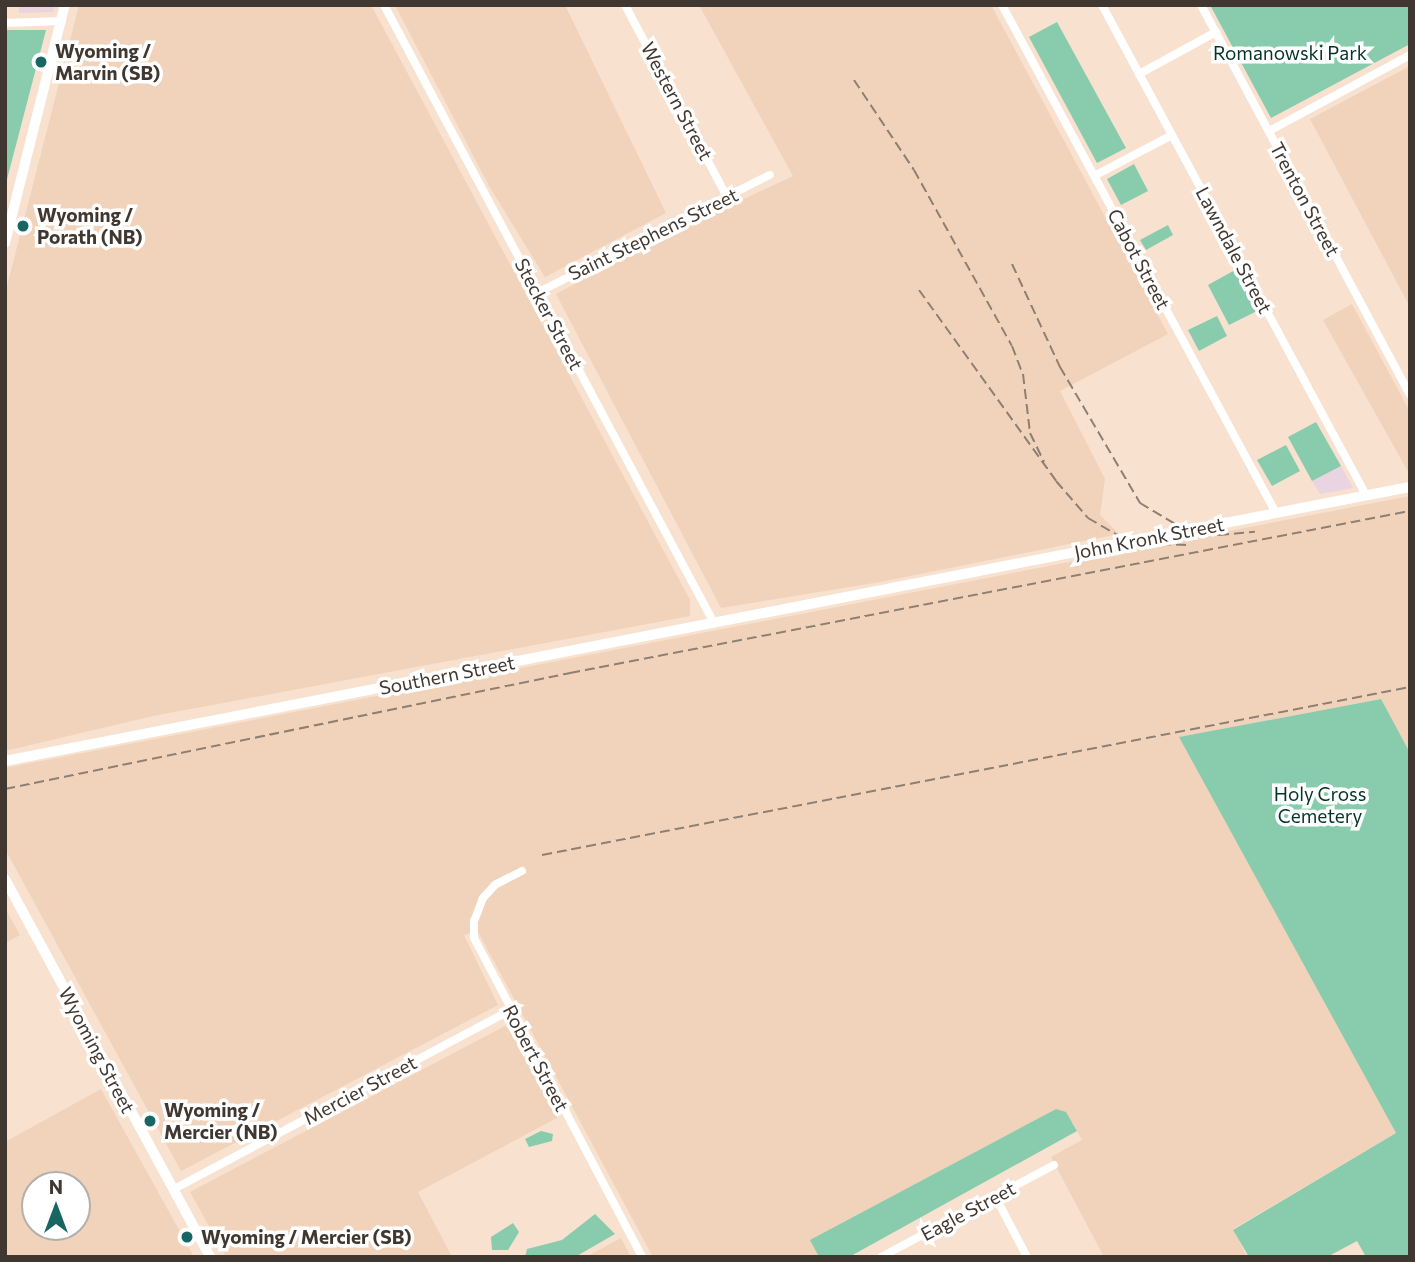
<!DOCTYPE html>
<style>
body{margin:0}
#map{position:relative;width:1415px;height:1262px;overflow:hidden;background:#f8e1ce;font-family:Commissioner,sans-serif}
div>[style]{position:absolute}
.commercial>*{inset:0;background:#ead4e2}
.built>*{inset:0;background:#f0d3ba}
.green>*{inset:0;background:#88ccad}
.minor>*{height:8px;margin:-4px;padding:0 4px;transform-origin:4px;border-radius:4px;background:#fff}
.tertiary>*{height:10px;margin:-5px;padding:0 5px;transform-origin:5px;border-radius:5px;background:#fff}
.secondary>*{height:10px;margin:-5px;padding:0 5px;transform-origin:5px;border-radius:5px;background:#fff}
.rail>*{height:2px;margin-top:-1px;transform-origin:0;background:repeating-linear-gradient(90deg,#8e7f73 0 10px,transparent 0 15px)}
.dots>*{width:19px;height:19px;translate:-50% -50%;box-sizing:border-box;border:4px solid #fff;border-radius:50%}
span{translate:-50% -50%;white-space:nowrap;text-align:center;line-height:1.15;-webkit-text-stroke:7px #fff;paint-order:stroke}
.poi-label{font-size:19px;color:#403730;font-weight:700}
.left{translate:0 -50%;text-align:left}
.park-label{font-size:19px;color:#043524}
.street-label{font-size:19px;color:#403730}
.frame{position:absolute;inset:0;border:7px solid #403730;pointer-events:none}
.north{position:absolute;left:21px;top:1171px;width:70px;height:70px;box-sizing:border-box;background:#fff;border:2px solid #b3afac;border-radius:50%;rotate:0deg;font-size:19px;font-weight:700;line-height:28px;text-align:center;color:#403730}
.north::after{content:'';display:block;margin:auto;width:24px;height:32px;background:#176664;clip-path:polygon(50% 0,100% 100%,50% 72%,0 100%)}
</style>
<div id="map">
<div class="commercial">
<i style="clip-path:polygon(19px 5px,55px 5px,53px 12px,19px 13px)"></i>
<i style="clip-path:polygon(1341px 466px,1353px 488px,1320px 494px,1312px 481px)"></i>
</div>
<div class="built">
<i style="clip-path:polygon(79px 5px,371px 5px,690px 600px,690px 616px,153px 716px,5px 751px,5px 294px)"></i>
<i style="clip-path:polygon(395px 5px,565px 5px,666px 213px,545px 277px,489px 186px)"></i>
<i style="clip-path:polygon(699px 5px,991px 5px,1168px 334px,1060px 391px,1105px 479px,1100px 515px,1119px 534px,880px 582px,721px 608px,556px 294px,677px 230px,793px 176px)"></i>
<i style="clip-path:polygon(1410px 66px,1410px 307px,1310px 119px)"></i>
<i style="clip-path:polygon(1352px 304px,1410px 412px,1410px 475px,1323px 320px)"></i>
<i style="clip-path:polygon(1410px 496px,1410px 753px,1380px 699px,1180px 737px,1396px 1133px,1233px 1229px,1247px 1257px,1104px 1257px,1051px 1157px,1082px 1140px,1073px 1123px,1056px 1109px,811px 1240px,819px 1257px,653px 1257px,477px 930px,464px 935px,498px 1005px,181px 1171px,5px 849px,5px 768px)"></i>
<i style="clip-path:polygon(5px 908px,20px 935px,5px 943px)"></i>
<i style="clip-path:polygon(507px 1025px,557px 1118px,418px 1192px,452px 1257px,226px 1257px,190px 1192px)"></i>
<i style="clip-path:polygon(evenodd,101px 1089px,194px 1257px,5px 1257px,5px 1142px,101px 1089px,35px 1185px,77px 1185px,77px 1227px,35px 1227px,35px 1185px)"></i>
<i style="clip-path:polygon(621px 1238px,631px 1257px,586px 1257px)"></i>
</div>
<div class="green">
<i style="clip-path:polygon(1210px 5px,1410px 5px,1410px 44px,1271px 118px)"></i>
<i style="clip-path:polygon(1057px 22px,1126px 148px,1097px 163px,1029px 37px)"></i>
<i style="clip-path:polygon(5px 30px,46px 30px,5px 187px)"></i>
<i style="clip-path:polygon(1134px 164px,1148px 191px,1121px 205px,1107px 179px)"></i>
<i style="clip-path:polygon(1168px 225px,1173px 235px,1146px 250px,1140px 240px)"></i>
<i style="clip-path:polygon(1235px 270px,1257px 311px,1229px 325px,1208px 285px)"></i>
<i style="clip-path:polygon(1217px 316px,1227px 336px,1199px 351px,1188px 330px)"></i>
<i style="clip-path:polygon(1316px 422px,1341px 466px,1312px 481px,1288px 437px)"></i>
<i style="clip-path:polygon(1286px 445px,1300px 471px,1272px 486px,1257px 460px)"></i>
<i style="clip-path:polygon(1381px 699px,1410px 753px,1410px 1257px,1366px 1257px,1357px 1241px,1327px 1257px,1249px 1257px,1233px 1230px,1396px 1133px,1179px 737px)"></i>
<i style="clip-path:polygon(1056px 1109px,1066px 1112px,1077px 1131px,849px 1257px,819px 1257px,810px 1240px)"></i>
<i style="clip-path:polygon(541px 1131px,553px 1134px,552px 1141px,529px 1147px,525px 1139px)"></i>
<i style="clip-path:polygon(595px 1214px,615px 1234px,575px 1257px,525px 1257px,527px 1249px,562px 1240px)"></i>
<i style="clip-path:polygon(513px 1223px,519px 1232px,508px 1250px,492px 1250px,491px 1237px)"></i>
</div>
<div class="minor">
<i style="left:384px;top:5px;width:701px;rotate:61.9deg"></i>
<i style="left:625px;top:5px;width:217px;rotate:62deg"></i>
<i style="left:1002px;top:5px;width:577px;rotate:61.66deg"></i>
<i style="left:1102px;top:5px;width:557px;rotate:61.69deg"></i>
<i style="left:1201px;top:5px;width:442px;rotate:61.8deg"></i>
<i style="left:5px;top:23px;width:57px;rotate:-2deg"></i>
<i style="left:1139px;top:74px;width:88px;rotate:-28.6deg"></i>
<i style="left:1269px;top:131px;width:160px;rotate:-28.3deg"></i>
<i style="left:1094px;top:176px;width:88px;rotate:-27.7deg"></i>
<i style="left:537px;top:293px;width:261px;rotate:-26.9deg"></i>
<i style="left:522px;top:871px;width:30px;rotate:153deg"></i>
<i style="left:495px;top:885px;width:18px;rotate:133deg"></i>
<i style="left:483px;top:898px;width:25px;rotate:111deg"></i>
<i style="left:474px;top:921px;width:17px;rotate:90deg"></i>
<i style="left:474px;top:938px;width:361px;rotate:62.2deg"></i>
<i style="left:174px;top:1189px;width:381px;rotate:-28deg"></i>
<i style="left:995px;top:1196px;width:69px;rotate:62.3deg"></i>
<i style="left:881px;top:1257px;width:196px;rotate:-28deg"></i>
</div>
<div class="tertiary">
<i style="left:5px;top:761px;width:1431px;rotate:-11.04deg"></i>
</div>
<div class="secondary">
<i style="left:5px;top:243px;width:245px;rotate:-75.9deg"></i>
<i style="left:5px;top:879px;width:430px;rotate:61.5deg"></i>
</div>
<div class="rail">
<i style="left:854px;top:80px;width:108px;rotate:56.3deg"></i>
<i style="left:914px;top:170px;width:201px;rotate:60.9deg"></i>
<i style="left:1012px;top:346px;width:30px;rotate:69deg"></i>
<i style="left:1023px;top:374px;width:59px;rotate:83.2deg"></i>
<i style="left:1030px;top:433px;width:32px;rotate:64deg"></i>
<i style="left:1012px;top:264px;width:114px;rotate:65deg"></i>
<i style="left:1060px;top:367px;width:158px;rotate:59.5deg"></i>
<i style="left:1140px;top:503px;width:55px;rotate:30.8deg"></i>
<i style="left:1187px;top:531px;width:32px;rotate:7deg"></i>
<i style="left:1219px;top:535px;width:36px;rotate:-5deg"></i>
<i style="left:919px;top:290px;width:235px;rotate:54.3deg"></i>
<i style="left:1056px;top:481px;width:49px;rotate:49.1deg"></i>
<i style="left:1088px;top:518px;width:50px;rotate:30.2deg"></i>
<i style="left:1131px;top:543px;width:57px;rotate:2deg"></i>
<i style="left:5px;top:789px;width:577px;rotate:-11.6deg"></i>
<i style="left:570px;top:673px;width:855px;rotate:-10.92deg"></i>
<i style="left:542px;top:855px;width:884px;rotate:-10.95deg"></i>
</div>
<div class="dots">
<i style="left:41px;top:62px;background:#176664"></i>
<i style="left:23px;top:226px;background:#176664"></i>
<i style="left:150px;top:1121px;background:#176664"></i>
<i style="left:187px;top:1237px;background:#176664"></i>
</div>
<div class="poi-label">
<span class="left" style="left:55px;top:62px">Wyoming /<br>Marvin (SB)</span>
<span class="left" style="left:37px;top:226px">Wyoming /<br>Porath (NB)</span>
<span class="left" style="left:164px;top:1121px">Wyoming /<br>Mercier (NB)</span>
<span class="left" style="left:201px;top:1237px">Wyoming / Mercier (SB)</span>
</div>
<div class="park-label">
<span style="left:1290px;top:53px">Romanowski Park</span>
<span style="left:1320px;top:805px">Holy Cross<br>Cemetery</span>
</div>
<div class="street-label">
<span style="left:677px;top:101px;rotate:62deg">Western Street</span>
<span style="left:1305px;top:199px;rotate:62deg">Trenton Street</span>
<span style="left:653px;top:234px;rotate:-26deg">Saint Stephens Street</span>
<span style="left:1234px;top:250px;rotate:62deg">Lawndale Street</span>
<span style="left:1139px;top:259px;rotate:62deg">Cabot Street</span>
<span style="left:549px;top:314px;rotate:62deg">Stecker Street</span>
<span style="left:1149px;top:538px;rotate:-11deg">John Kronk Street</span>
<span style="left:447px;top:675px;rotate:-11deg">Southern Street</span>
<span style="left:97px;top:1050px;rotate:62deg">Wyoming Street</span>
<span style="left:536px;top:1058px;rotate:62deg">Robert Street</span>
<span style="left:360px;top:1090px;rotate:-28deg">Mercier Street</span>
<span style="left:968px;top:1211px;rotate:-28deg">Eagle Street</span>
</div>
<div class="frame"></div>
<div class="north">N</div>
</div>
